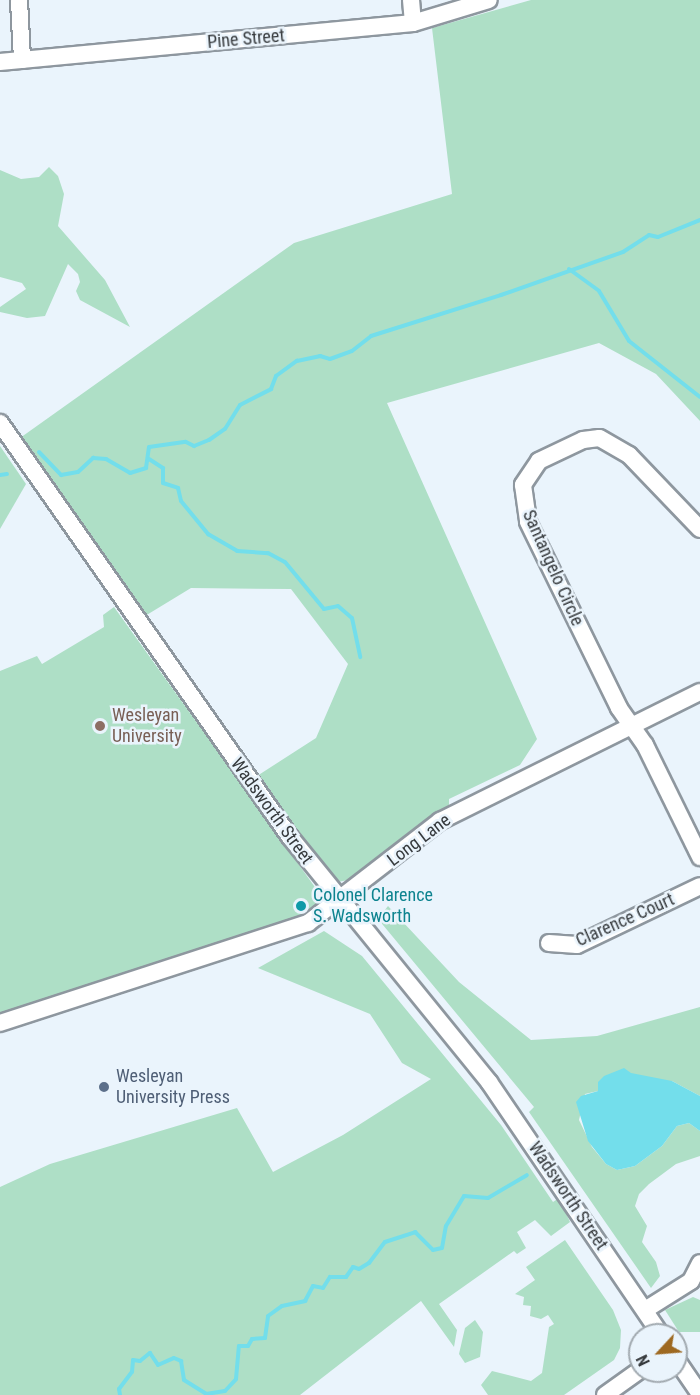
<!DOCTYPE html>
<style>
body{margin:0}
#map{position:relative;width:700px;height:1395px;overflow:hidden;background:#eaf4fc;font-family:"Roboto Condensed",sans-serif}
div>[style]{position:absolute}
.green>*{inset:0;background:#aedfc6}
.water>*{inset:0;background:#73deeb}
.stream>*{height:4px;margin:-2px;padding:0 2px;transform-origin:2px;border-radius:2px;background:#73deeb}
.roads{filter:drop-shadow(2px 0 #8e979f) drop-shadow(-2px 0 #8e979f) drop-shadow(0 2px #8e979f) drop-shadow(0 -2px #8e979f)}
.minor>*{height:16px;margin:-8px;padding:0 8px;transform-origin:8px;border-radius:8px;background:#fff}
.dots>*{width:16px;height:16px;translate:-50% -50%;box-sizing:border-box;border:3px solid #eaf4fc;border-radius:50%}
span{translate:-50% -50%;white-space:nowrap;text-align:center;line-height:1.15;-webkit-text-stroke:5px #eaf4fc;paint-order:stroke}
.street-label{font-size:18px;color:#363a3d}
.education-label{font-size:18px;color:#785e54}
.left{translate:0 -50%;text-align:left}
.culture-label{font-size:18px;color:#0d838f}
.service-label{font-size:18px;color:#4e5e75}
.north{position:absolute;left:628px;top:1323px;width:60px;height:60px;box-sizing:border-box;background:#eaf4fc;border:2px solid #a2aab0;border-radius:50%;rotate:244deg;font-size:16px;font-weight:700;line-height:24px;text-align:center;color:#363a3d}
.north::after{content:'';display:block;margin:auto;width:21px;height:27px;background:#9e6921;clip-path:polygon(50% 0,100% 100%,50% 72%,0 100%)}
</style>
<div id="map">
<div class="green">
<i style="clip-path:polygon(531px 0,700px 0,700px 421px,656px 374px,599px 343px,387px 403px,537px 739px,520px 765px,449px 799px,449px 805px,353px 879px,338px 882px,311px 853px,257px 776px,316px 738px,348px 664px,291px 589px,191px 588px,145px 616px,20px 438px,294px 243px,452px 194px,432px 28px)"></i>
<i style="clip-path:polygon(49px 167px,58px 176px,64px 194px,58px 226px,105px 280px,130px 327px,80px 300px,76px 291px,80px 282px,78px 274px,68px 264px,45px 316px,27px 318px,0 312px,0 307px,26px 289px,22px 283px,0 277px,0 170px,21px 179px,39px 177px)"></i>
<i style="clip-path:polygon(0 446px,26px 484px,0 529px)"></i>
<i style="clip-path:polygon(114px 607px,317px 890px,319px 899px,312px 911px,297px 920px,0 1014px,0 671px,37px 656px,42px 664px,104px 627px,103px 615px)"></i>
<i style="clip-path:polygon(388px 906px,459px 982px,531px 1040px,597px 1036px,700px 1007px,700px 1096px,672px 1081px,598px 1091px,585px 1094px,579px 1120px,592px 1147px,606px 1164px,617px 1170px,635px 1166px,662px 1146px,677px 1126px,689px 1123px,700px 1131px,700px 1156px,676px 1164px,649px 1184px,639px 1194px,635px 1206px,647px 1226px,642px 1242px,656px 1262px,660px 1276px,651px 1288px,529px 1112px,534px 1107px,378px 919px)"></i>
<i style="clip-path:polygon(324px 931px,362px 956px,501px 1125px,553px 1202px,559px 1198px,570px 1222px,551px 1236px,535px 1220px,517px 1232px,526px 1248px,517px 1254px,514px 1251px,439px 1304px,457px 1330px,454px 1347px,421px 1301px,300px 1395px,0 1395px,0 1187px,50px 1164px,237px 1108px,273px 1172px,343px 1135px,431px 1079px,402px 1063px,370px 1014px,258px 968px)"></i>
<i style="clip-path:polygon(565px 1240px,613px 1310px,621px 1330px,620px 1348px,614px 1360px,564px 1395px,488px 1395px,481px 1385px,492px 1371px,531px 1381px,542px 1373px,549px 1327px,554px 1324px,548px 1315px,541px 1319px,530px 1316px,531px 1306px,523px 1305px,524px 1297px,515px 1294px,535px 1280px,526px 1267px)"></i>
<i style="clip-path:polygon(693px 1297px,700px 1300px,700px 1332px,679px 1332px,665px 1310px)"></i>
<i style="clip-path:polygon(475px 1320px,483px 1332px,480px 1357px,465px 1363px,459px 1354px,465px 1328px)"></i>
</div>
<div class="water">
<i style="clip-path:polygon(624px 1068px,631px 1073px,672px 1081px,700px 1096px,700px 1131px,689px 1123px,677px 1126px,662px 1146px,635px 1166px,617px 1170px,606px 1164px,588px 1141px,576px 1102px,581px 1096px,598px 1091px,598px 1082px,604px 1076px)"></i>
</div>
<div class="stream">
<i style="left:569px;top:269px;width:37px;rotate:36deg"></i>
<i style="left:599px;top:291px;width:58px;rotate:59deg"></i>
<i style="left:629px;top:341px;width:90px;rotate:38.3deg"></i>
<i style="left:39px;top:452px;width:32px;rotate:46deg"></i>
<i style="left:61px;top:475px;width:17px;rotate:-10deg"></i>
<i style="left:78px;top:472px;width:21px;rotate:-43deg"></i>
<i style="left:93px;top:458px;width:13px;rotate:4deg"></i>
<i style="left:106px;top:459px;width:28px;rotate:30deg"></i>
<i style="left:130px;top:473px;width:17px;rotate:-17deg"></i>
<i style="left:146px;top:468px;width:21px;rotate:-82deg"></i>
<i style="left:149px;top:447px;width:37px;rotate:-8deg"></i>
<i style="left:186px;top:442px;width:9px;rotate:27deg"></i>
<i style="left:194px;top:446px;width:16px;rotate:-22deg"></i>
<i style="left:209px;top:440px;width:19px;rotate:-35deg"></i>
<i style="left:225px;top:429px;width:28px;rotate:-58deg"></i>
<i style="left:240px;top:405px;width:35px;rotate:-27deg"></i>
<i style="left:271px;top:389px;width:14px;rotate:-69deg"></i>
<i style="left:276px;top:376px;width:26px;rotate:-36deg"></i>
<i style="left:297px;top:361px;width:24px;rotate:-12deg"></i>
<i style="left:320px;top:356px;width:10px;rotate:17deg"></i>
<i style="left:330px;top:359px;width:23px;rotate:-20deg"></i>
<i style="left:352px;top:351px;width:24px;rotate:-38deg"></i>
<i style="left:371px;top:336px;width:136px;rotate:-17.5deg"></i>
<i style="left:501px;top:295px;width:129px;rotate:-19.4deg"></i>
<i style="left:623px;top:252px;width:31px;rotate:-33deg"></i>
<i style="left:649px;top:235px;width:9px;rotate:13deg"></i>
<i style="left:658px;top:237px;width:45px;rotate:-22deg"></i>
<i style="left:149px;top:459px;width:17px;rotate:33deg"></i>
<i style="left:163px;top:468px;width:15px;rotate:90deg"></i>
<i style="left:163px;top:483px;width:16px;rotate:18deg"></i>
<i style="left:178px;top:488px;width:13px;rotate:77deg"></i>
<i style="left:181px;top:501px;width:43px;rotate:50.7deg"></i>
<i style="left:208px;top:534px;width:34px;rotate:30deg"></i>
<i style="left:237px;top:551px;width:31px;rotate:4deg"></i>
<i style="left:268px;top:553px;width:19px;rotate:28deg"></i>
<i style="left:285px;top:562px;width:61px;rotate:50.3deg"></i>
<i style="left:324px;top:609px;width:14px;rotate:-12deg"></i>
<i style="left:338px;top:606px;width:18px;rotate:41deg"></i>
<i style="left:352px;top:618px;width:40px;rotate:78deg"></i>
<i style="left:0;top:475px;width:7px;rotate:-8deg"></i>
<i style="left:120px;top:1395px;width:6px;rotate:-99deg"></i>
<i style="left:119px;top:1389px;width:21px;rotate:-53deg"></i>
<i style="left:132px;top:1372px;width:12px;rotate:-85deg"></i>
<i style="left:133px;top:1360px;width:7px;rotate:8deg"></i>
<i style="left:140px;top:1361px;width:13px;rotate:-39deg"></i>
<i style="left:150px;top:1353px;width:14px;rotate:56deg"></i>
<i style="left:158px;top:1365px;width:17px;rotate:-24deg"></i>
<i style="left:174px;top:1358px;width:8px;rotate:23deg"></i>
<i style="left:181px;top:1361px;width:19px;rotate:81deg"></i>
<i style="left:184px;top:1380px;width:26px;rotate:32deg"></i>
<i style="left:206px;top:1394px;width:19px;rotate:-9deg"></i>
<i style="left:225px;top:1391px;width:16px;rotate:-47deg"></i>
<i style="left:236px;top:1379px;width:33px;rotate:-85deg"></i>
<i style="left:239px;top:1346px;width:9px"></i>
<i style="left:248px;top:1346px;width:8px;rotate:-60deg"></i>
<i style="left:252px;top:1339px;width:13px;rotate:-4deg"></i>
<i style="left:265px;top:1338px;width:22px;rotate:-82deg"></i>
<i style="left:268px;top:1316px;width:17px;rotate:-36deg"></i>
<i style="left:282px;top:1306px;width:24px;rotate:-12deg"></i>
<i style="left:305px;top:1301px;width:17px;rotate:-62deg"></i>
<i style="left:313px;top:1286px;width:10px;rotate:11deg"></i>
<i style="left:323px;top:1288px;width:13px;rotate:-58deg"></i>
<i style="left:330px;top:1277px;width:16px"></i>
<i style="left:346px;top:1277px;width:12px;rotate:-55deg"></i>
<i style="left:353px;top:1267px;width:6px;rotate:18deg"></i>
<i style="left:359px;top:1269px;width:12px;rotate:-31deg"></i>
<i style="left:369px;top:1263px;width:26px;rotate:-53deg"></i>
<i style="left:385px;top:1242px;width:32px;rotate:-18deg"></i>
<i style="left:415px;top:1232px;width:25px;rotate:45deg"></i>
<i style="left:433px;top:1250px;width:9px;rotate:-13deg"></i>
<i style="left:442px;top:1248px;width:22px;rotate:-80deg"></i>
<i style="left:446px;top:1226px;width:35px;rotate:-59deg"></i>
<i style="left:464px;top:1196px;width:24px;rotate:5deg"></i>
<i style="left:488px;top:1198px;width:45px;rotate:-30.5deg"></i>
</div>
<div class="roads">
<div class="minor">
<i style="left:19px;top:0;width:60px;rotate:87.1deg"></i>
<i style="left:411px;top:0;width:23px;rotate:85deg"></i>
<i style="left:0;top:62px;width:415px;rotate:-5.4deg"></i>
<i style="left:413px;top:23px;width:79px;rotate:-16.8deg"></i>
<i style="left:0;top:423px;width:505px;rotate:54.99deg"></i>
<i style="left:290px;top:837px;width:316px;rotate:50.9deg"></i>
<i style="left:489px;top:1082px;width:306px;rotate:55.8deg"></i>
<i style="left:700px;top:529px;width:103px;rotate:-133.8deg"></i>
<i style="left:629px;top:455px;width:34px;rotate:-150deg"></i>
<i style="left:599px;top:438px;width:16px;rotate:173deg"></i>
<i style="left:583px;top:440px;width:49px;rotate:154.5deg"></i>
<i style="left:539px;top:461px;width:29px;rotate:124deg"></i>
<i style="left:523px;top:485px;width:37px;rotate:82deg"></i>
<i style="left:528px;top:522px;width:207px;rotate:63.9deg"></i>
<i style="left:619px;top:708px;width:45px;rotate:54.9deg"></i>
<i style="left:645px;top:745px;width:125px;rotate:63.8deg"></i>
<i style="left:549px;top:943px;width:28px;rotate:4deg"></i>
<i style="left:577px;top:945px;width:136px;rotate:-25.6deg"></i>
<i style="left:0;top:1023px;width:324px;rotate:-18deg"></i>
<i style="left:308px;top:923px;width:167px;rotate:-37.7deg"></i>
<i style="left:440px;top:821px;width:290px;rotate:-26.4deg"></i>
<i style="left:645px;top:1310px;width:54px;rotate:-32.2deg"></i>
<i style="left:691px;top:1281px;width:20px;rotate:-63deg"></i>
<i style="left:676px;top:1359px;width:42px;rotate:55.6deg"></i>
<i style="left:605px;top:1395px;width:43px;rotate:-35.5deg"></i>
</div>
</div>
<div class="dots">
<i style="left:100px;top:726px;background:#8d6e63"></i>
<i style="left:301px;top:906px;background:#0f9aa8"></i>
<i style="left:104px;top:1087px;background:#5c6f8a"></i>
</div>
<div class="street-label">
<span style="left:246px;top:39px;rotate:-5deg">Pine Street</span>
<span style="left:553px;top:568px;rotate:66deg">Santangelo Circle</span>
<span style="left:272px;top:811px;rotate:54deg">Wadsworth Street</span>
<span style="left:419px;top:840px;rotate:-37deg">Long Lane</span>
<span style="left:625px;top:920px;rotate:-24deg">Clarence Court</span>
<span style="left:568px;top:1196px;rotate:56deg">Wadsworth Street</span>
</div>
<div class="education-label">
<span class="left" style="left:112px;top:726px">Wesleyan<br>University</span>
</div>
<div class="culture-label">
<span class="left" style="left:313px;top:906px">Colonel Clarence<br>S. Wadsworth</span>
</div>
<div class="service-label">
<span class="left" style="left:116px;top:1087px">Wesleyan<br>University Press</span>
</div>
<div class="north">N</div>
</div>
